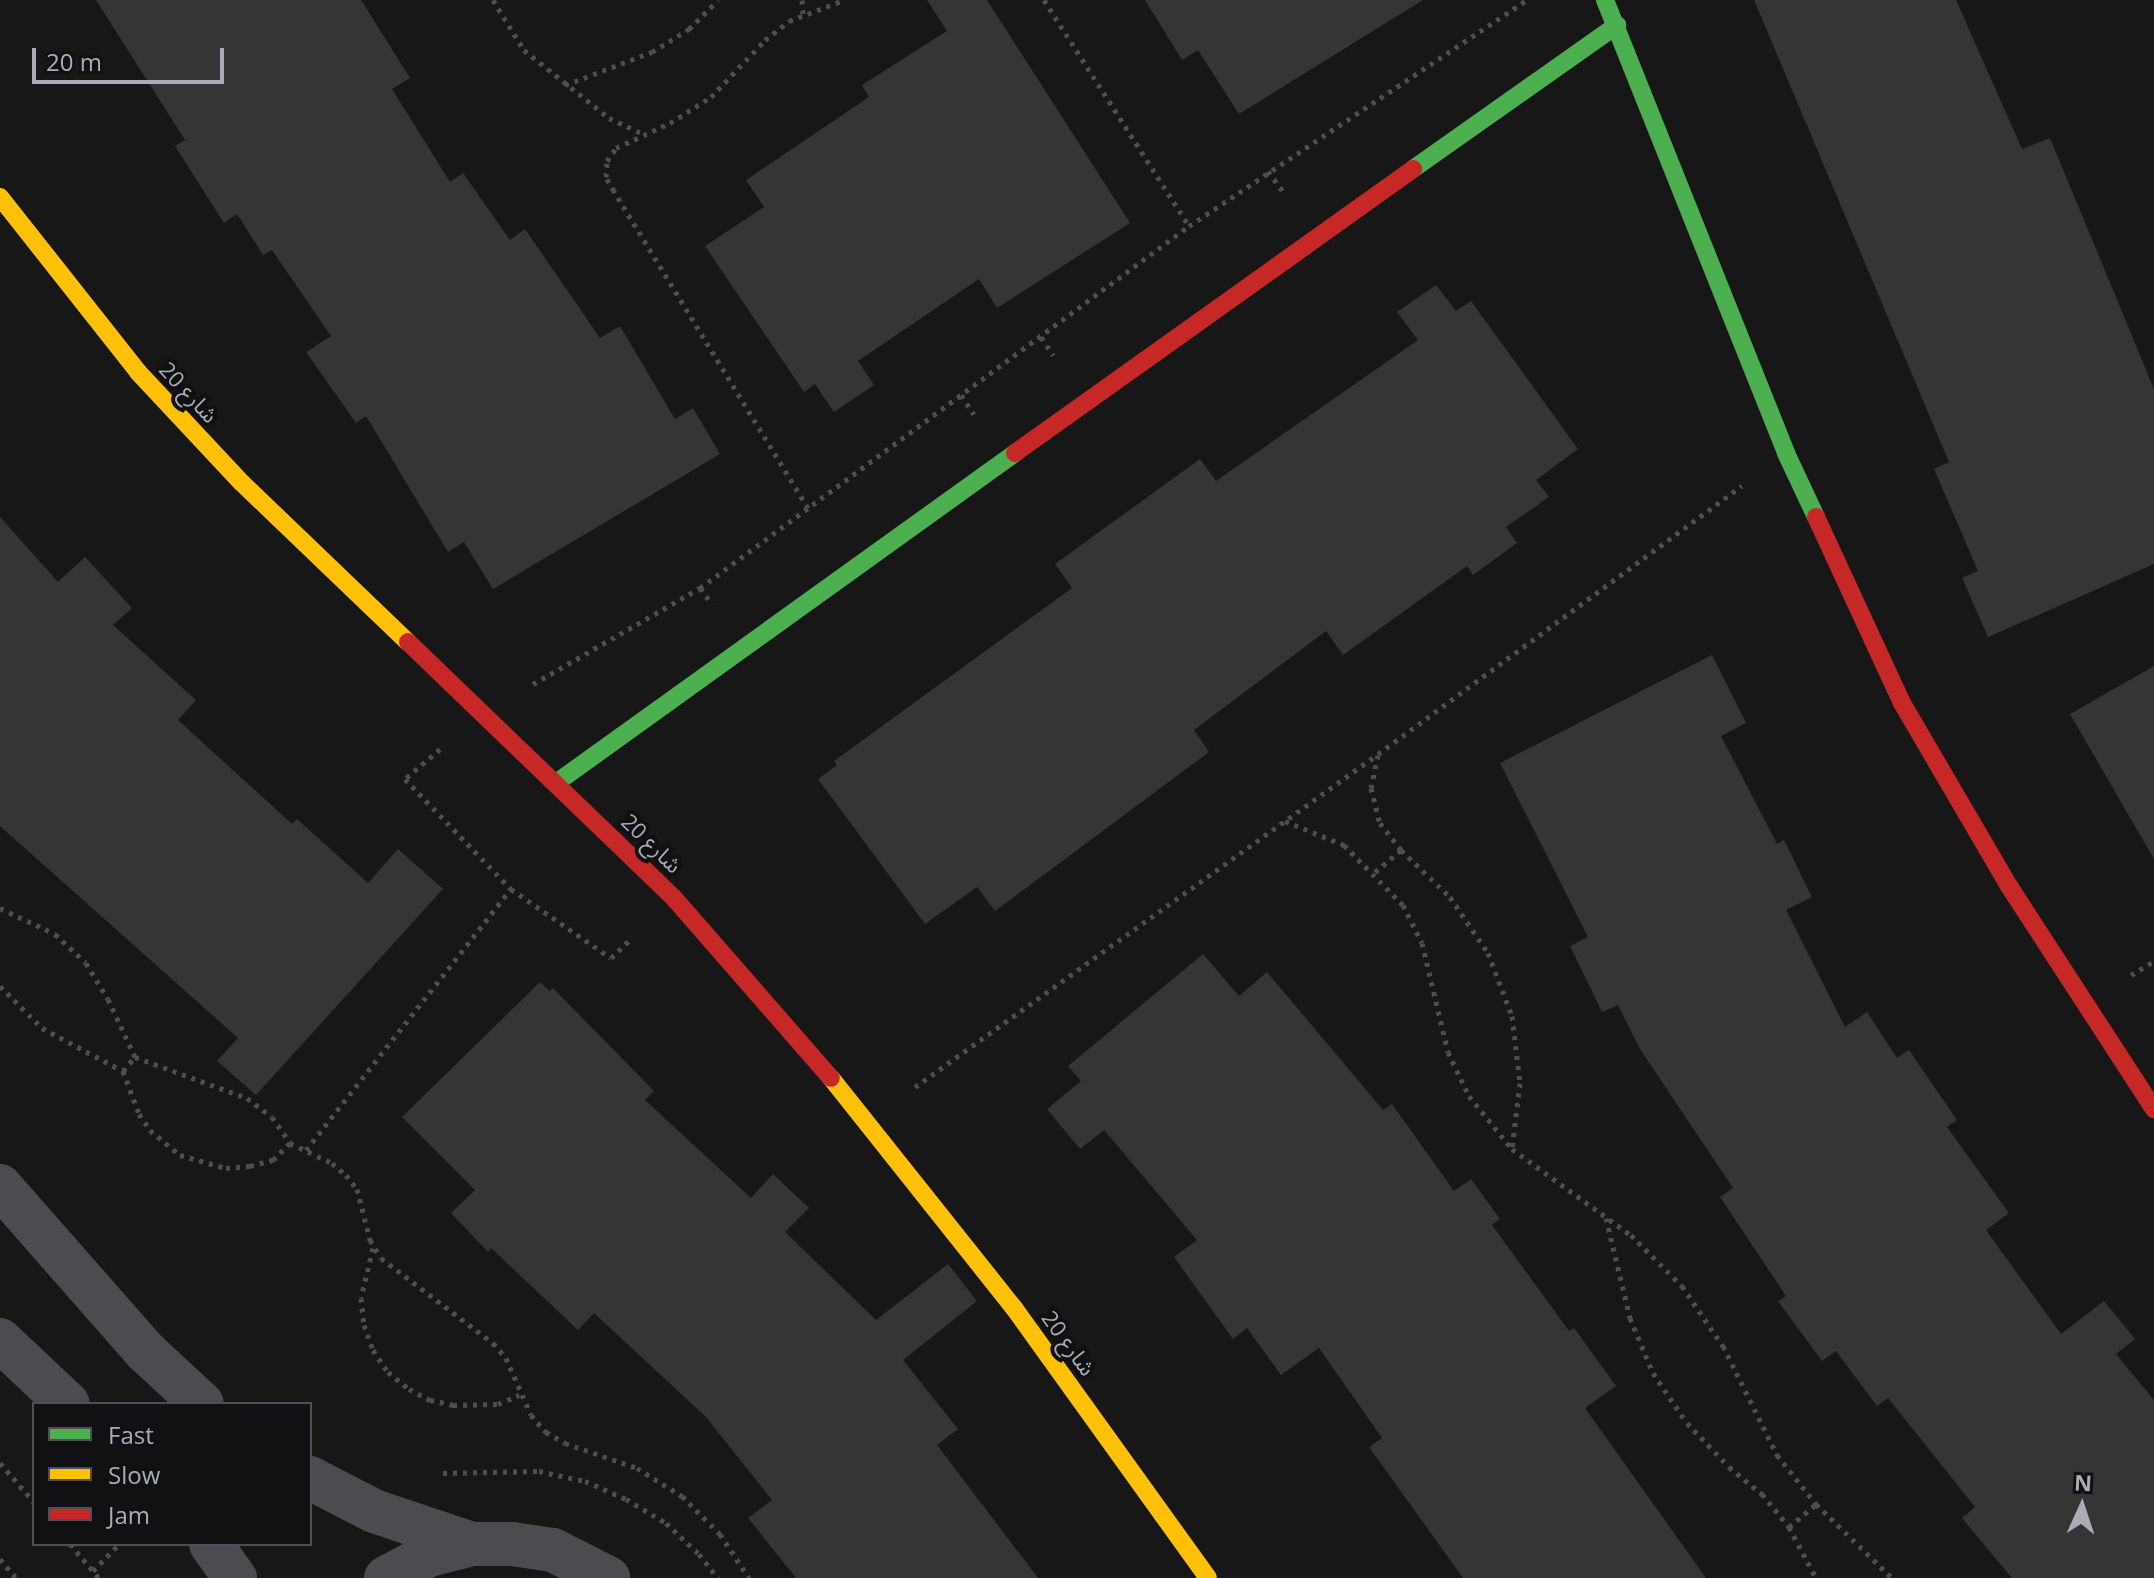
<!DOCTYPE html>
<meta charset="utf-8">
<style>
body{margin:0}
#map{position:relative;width:2154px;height:1578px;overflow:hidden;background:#171717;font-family:"Open Sans","Noto Sans Arabic",sans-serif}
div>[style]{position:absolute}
.building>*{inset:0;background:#353536}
.path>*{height:5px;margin-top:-2.5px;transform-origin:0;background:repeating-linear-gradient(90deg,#4d4e52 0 4px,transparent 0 10px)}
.street>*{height:44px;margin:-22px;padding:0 22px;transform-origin:22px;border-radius:22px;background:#4b4c50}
.fast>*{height:18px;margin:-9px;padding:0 9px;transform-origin:9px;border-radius:9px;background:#4caf50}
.slow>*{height:18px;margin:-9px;padding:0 9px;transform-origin:9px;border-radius:9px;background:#ffc107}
.jam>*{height:18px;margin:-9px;padding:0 9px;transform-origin:9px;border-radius:9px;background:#c62828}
span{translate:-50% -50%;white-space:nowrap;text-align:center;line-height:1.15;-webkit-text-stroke:8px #111113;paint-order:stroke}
.street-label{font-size:22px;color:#a8adb8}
.legend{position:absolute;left:32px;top:1402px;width:280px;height:144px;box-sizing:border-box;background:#111113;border:2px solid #4d4f55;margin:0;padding:10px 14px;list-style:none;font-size:24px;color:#a8adb8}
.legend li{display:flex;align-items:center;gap:16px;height:40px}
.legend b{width:40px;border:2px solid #4d4f55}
.north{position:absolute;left:2042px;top:1466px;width:80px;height:80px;-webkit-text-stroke:6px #111113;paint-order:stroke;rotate:3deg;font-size:22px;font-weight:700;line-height:32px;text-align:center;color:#a8adb8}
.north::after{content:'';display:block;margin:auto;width:28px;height:36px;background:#a8adb8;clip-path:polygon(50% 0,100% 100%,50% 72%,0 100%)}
.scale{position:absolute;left:32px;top:48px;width:192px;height:36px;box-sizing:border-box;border:4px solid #a8adb8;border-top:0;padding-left:10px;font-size:24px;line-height:28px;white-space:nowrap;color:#a8adb8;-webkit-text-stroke:6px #111113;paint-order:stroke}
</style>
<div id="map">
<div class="building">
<i style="clip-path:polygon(96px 0,361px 0,410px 78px,392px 89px,450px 182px,463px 173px,510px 240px,525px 229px,600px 338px,620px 326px,675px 419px,693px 408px,720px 454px,493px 589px,464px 542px,448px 552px,366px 416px,356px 423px,306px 352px,331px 336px,272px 250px,263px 255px,237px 214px,224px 223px,175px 146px,185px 140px)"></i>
<i style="clip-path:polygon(927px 0,987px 0,1130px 223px,997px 308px,979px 279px,858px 361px,874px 385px,834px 412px,815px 384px,804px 392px,705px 246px,764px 207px,746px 180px,869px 97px,862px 85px,947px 31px)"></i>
<i style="clip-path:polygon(1145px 0,1423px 0,1239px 114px,1198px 50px,1182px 60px)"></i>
<i style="clip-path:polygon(1754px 0,1956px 0,2022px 149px,2050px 138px,2154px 389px,2154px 564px,1988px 637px,1962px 578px,1978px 571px,1934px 469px,1949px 462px)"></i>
<i style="clip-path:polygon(1436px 285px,1456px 311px,1471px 301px,1578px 449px,1536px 480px,1549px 497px,1506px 527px,1517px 543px,1473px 575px,1467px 566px,1343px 655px,1326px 631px,1194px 730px,1209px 752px,995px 911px,977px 887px,925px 924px,818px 779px,837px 765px,834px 761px,1072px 588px,1055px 564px,1200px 459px,1216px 481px,1418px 340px,1397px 312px)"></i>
<i style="clip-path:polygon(0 517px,58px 582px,85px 557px,132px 608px,113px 625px,196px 700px,178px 720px,292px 824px,297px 819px,368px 883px,398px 849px,443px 889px,256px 1095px,217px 1061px,238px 1038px,0 826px)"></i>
<i style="clip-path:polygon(1712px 655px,1746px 723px,1721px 736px,1777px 844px,1784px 840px,1812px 897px,1786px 910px,1845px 1027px,1867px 1012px,1897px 1058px,1909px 1050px,1957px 1120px,1947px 1127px,2009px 1213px,1986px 1230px,2061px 1334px,2104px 1301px,2135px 1339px,2116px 1354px,2154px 1400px,2154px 1578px,2012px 1578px,1962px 1518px,1975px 1507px,1888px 1398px,1877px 1406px,1836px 1351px,1822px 1361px,1778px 1301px,1786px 1296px,1720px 1197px,1733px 1188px,1640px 1049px,1618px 1005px,1602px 1012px,1570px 946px,1588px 937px,1500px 763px)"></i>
<i style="clip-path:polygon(2154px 666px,2154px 859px,2070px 714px)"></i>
<i style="clip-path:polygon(1203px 954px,1239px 996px,1267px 972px,1383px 1110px,1392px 1104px,1454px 1191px,1471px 1179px,1500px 1219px,1492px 1225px,1569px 1331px,1574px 1328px,1616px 1386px,1585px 1408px,1706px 1578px,1463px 1578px,1369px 1447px,1382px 1438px,1319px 1348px,1281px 1375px,1247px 1328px,1233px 1339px,1174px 1257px,1197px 1240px,1104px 1130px,1080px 1149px,1047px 1109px,1081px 1081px,1068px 1066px)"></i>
<i style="clip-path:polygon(540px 982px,549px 991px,553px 988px,654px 1091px,645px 1100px,751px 1198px,773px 1174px,809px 1208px,785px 1232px,876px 1320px,948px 1264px,977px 1301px,903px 1360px,958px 1429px,937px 1445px,1038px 1578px,796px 1578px,748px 1518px,772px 1500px,706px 1417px,594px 1313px,578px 1330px,491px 1248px,488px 1252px,451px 1213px,475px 1190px,402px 1117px)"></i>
</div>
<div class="path">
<i style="left:493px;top:0;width:59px;rotate:58.2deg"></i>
<i style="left:524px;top:50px;width:109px;rotate:38.7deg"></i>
<i style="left:609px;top:118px;width:38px;rotate:25deg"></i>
<i style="left:802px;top:0;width:15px;rotate:86deg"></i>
<i style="left:1044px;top:0;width:269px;rotate:57.3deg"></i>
<i style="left:565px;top:85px;width:93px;rotate:-20.8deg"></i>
<i style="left:652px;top:52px;width:44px;rotate:-31.9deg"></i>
<i style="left:689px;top:29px;width:41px;rotate:-45deg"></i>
<i style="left:1268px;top:171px;width:27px;rotate:54deg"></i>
<i style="left:1041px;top:337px;width:22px;rotate:56deg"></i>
<i style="left:961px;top:395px;width:23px;rotate:56deg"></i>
<i style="left:808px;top:508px;width:372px;rotate:-121.5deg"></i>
<i style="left:614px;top:191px;width:16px;rotate:-120deg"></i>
<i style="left:606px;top:177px;width:16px;rotate:-86deg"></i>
<i style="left:607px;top:161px;width:16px;rotate:-55deg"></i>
<i style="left:616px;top:148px;width:60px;rotate:-24.8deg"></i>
<i style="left:670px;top:123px;width:49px;rotate:-32.4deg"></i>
<i style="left:711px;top:97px;width:79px;rotate:-46.5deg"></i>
<i style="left:765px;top:40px;width:31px;rotate:-38deg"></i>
<i style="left:789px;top:21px;width:59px;rotate:-20.9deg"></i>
<i style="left:700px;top:588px;width:20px;rotate:53deg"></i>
<i style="left:533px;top:684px;width:193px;rotate:-29.9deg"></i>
<i style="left:700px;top:588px;width:608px;rotate:-36.51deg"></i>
<i style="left:1189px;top:226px;width:406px;rotate:-33.8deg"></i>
<i style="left:440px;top:749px;width:46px;rotate:139.4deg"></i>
<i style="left:405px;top:779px;width:153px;rotate:46.1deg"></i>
<i style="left:511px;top:889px;width:121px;rotate:34.6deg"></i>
<i style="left:611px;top:958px;width:29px;rotate:-44deg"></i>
<i style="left:1378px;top:755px;width:34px;rotate:102deg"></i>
<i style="left:1371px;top:788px;width:36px;rotate:76deg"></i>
<i style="left:1380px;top:823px;width:34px;rotate:52deg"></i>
<i style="left:1401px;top:850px;width:68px;rotate:43.8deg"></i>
<i style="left:1450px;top:897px;width:68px;rotate:55.8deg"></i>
<i style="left:1488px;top:953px;width:67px;rotate:69.1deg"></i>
<i style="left:1512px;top:1016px;width:67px;rotate:83.2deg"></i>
<i style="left:1520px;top:1083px;width:66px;rotate:96.9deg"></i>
<i style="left:1285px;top:821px;width:64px;rotate:22.1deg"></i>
<i style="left:1344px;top:845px;width:84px;rotate:45.5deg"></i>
<i style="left:1403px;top:905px;width:42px;rotate:63.4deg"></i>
<i style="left:1422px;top:943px;width:112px;rotate:76.6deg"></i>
<i style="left:1448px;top:1052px;width:49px;rotate:64.5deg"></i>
<i style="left:1469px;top:1096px;width:68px;rotate:50.9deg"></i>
<i style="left:1512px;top:1149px;width:147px;rotate:35.9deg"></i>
<i style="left:1631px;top:1235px;width:72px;rotate:45deg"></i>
<i style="left:1682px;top:1286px;width:73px;rotate:55.7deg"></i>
<i style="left:1723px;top:1346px;width:122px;rotate:63.6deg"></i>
<i style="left:1777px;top:1455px;width:63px;rotate:51.5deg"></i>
<i style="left:1816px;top:1504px;width:106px;rotate:44.2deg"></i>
<i style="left:1375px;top:872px;width:34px;rotate:-40deg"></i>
<i style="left:0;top:908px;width:61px;rotate:25.3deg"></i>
<i style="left:55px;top:934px;width:42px;rotate:43.1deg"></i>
<i style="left:86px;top:963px;width:42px;rotate:58.6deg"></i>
<i style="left:108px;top:999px;width:64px;rotate:65deg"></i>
<i style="left:135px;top:1057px;width:119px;rotate:20.1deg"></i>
<i style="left:247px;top:1098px;width:31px;rotate:37deg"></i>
<i style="left:272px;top:1117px;width:32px;rotate:55deg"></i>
<i style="left:290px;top:1143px;width:47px;rotate:25.5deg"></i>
<i style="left:332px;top:1163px;width:18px;rotate:41deg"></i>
<i style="left:346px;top:1175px;width:18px;rotate:52deg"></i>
<i style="left:357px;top:1189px;width:53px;rotate:75.7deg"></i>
<i style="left:370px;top:1240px;width:21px;rotate:59deg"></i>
<i style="left:381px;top:1258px;width:141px;rotate:37.2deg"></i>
<i style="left:493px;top:1343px;width:20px;rotate:49deg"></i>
<i style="left:506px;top:1358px;width:62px;rotate:66.3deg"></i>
<i style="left:531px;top:1415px;width:23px;rotate:49deg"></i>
<i style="left:546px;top:1432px;width:22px;rotate:30deg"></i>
<i style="left:565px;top:1443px;width:76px;rotate:19.1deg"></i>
<i style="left:637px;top:1468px;width:53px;rotate:31.9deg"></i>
<i style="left:682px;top:1496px;width:54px;rotate:45deg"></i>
<i style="left:720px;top:1534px;width:53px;rotate:56.6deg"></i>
<i style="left:2131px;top:975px;width:27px;rotate:-31deg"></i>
<i style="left:0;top:986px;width:59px;rotate:45deg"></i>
<i style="left:42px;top:1028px;width:92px;rotate:28deg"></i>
<i style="left:123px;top:1071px;width:46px;rotate:69.6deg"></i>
<i style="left:139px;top:1114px;width:19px;rotate:55deg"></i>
<i style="left:150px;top:1130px;width:39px;rotate:40deg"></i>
<i style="left:180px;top:1155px;width:48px;rotate:15.8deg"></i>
<i style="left:226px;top:1168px;width:24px;rotate:-5deg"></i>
<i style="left:250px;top:1166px;width:24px;rotate:-15deg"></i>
<i style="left:273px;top:1160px;width:24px;rotate:-45deg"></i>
<i style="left:123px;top:1071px;width:18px;rotate:-49deg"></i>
<i style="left:915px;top:1087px;width:570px;rotate:-35.72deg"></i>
<i style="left:1378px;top:754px;width:452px;rotate:-36.4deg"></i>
<i style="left:306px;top:1150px;width:332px;rotate:-51.9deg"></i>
<i style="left:1606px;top:1218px;width:103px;rotate:76.5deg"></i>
<i style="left:1630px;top:1318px;width:60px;rotate:67.3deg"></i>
<i style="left:1653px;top:1373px;width:60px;rotate:55.8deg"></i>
<i style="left:1687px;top:1423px;width:61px;rotate:46.3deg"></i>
<i style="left:1729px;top:1467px;width:43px;rotate:39.3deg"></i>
<i style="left:1762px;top:1494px;width:43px;rotate:50.7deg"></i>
<i style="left:1789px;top:1527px;width:58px;rotate:62.1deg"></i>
<i style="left:373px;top:1248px;width:51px;rotate:103.5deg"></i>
<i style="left:361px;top:1298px;width:27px;rotate:84deg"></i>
<i style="left:364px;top:1325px;width:27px;rotate:70deg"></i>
<i style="left:373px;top:1350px;width:27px;rotate:56deg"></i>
<i style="left:388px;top:1372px;width:27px;rotate:39deg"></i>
<i style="left:409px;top:1389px;width:24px;rotate:28deg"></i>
<i style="left:430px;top:1400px;width:24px;rotate:12deg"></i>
<i style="left:453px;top:1405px;width:45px;rotate:-1.3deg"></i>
<i style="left:498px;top:1404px;width:23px;rotate:-23deg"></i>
<i style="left:0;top:1463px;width:52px;rotate:48.9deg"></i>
<i style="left:443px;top:1473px;width:96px;rotate:-1.2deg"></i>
<i style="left:539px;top:1471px;width:47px;rotate:12.3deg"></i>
<i style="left:585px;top:1481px;width:45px;rotate:23.7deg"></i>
<i style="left:626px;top:1499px;width:47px;rotate:31deg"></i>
<i style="left:666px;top:1523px;width:45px;rotate:43.2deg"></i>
<i style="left:699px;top:1554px;width:31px;rotate:52deg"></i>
<i style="left:1789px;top:1527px;width:35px;rotate:-40deg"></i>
<i style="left:70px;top:1544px;width:45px;rotate:49.5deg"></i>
<i style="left:0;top:1559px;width:25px;rotate:50deg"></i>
<i style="left:93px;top:1571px;width:37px;rotate:-46deg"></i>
</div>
<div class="street">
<i style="left:0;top:1186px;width:221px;rotate:48.7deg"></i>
<i style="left:146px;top:1352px;width:76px;rotate:42.9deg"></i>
<i style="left:0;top:1340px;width:93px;rotate:43.3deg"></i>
<i style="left:310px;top:1478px;width:72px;rotate:27.3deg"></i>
<i style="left:374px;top:1511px;width:103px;rotate:18.6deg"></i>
<i style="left:211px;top:1544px;width:42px;rotate:54.8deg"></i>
<i style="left:386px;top:1578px;width:49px;rotate:-28.1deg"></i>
<i style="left:429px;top:1555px;width:44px;rotate:-14.3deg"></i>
<i style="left:472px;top:1544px;width:40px"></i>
<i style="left:512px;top:1544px;width:41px;rotate:8.3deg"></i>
<i style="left:553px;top:1550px;width:62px;rotate:27deg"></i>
</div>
<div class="fast">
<i style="left:1605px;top:0;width:488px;rotate:68.2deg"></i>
<i style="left:1786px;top:453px;width:71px;rotate:64.9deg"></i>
<i style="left:1413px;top:169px;width:250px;rotate:-35.2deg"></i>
<i style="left:556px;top:783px;width:565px;rotate:-35.71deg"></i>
</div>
<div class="slow">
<i style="left:0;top:197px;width:223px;rotate:51.7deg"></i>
<i style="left:138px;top:372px;width:152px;rotate:46.9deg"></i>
<i style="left:242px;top:483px;width:230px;rotate:43.8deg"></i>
<i style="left:831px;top:1078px;width:294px;rotate:51.5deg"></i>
<i style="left:1014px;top:1308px;width:332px;rotate:54.3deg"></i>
</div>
<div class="jam">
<i style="left:1015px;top:453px;width:489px;rotate:-35.5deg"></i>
<i style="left:1816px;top:517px;width:205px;rotate:65.2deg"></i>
<i style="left:1902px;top:703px;width:212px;rotate:59.7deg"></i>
<i style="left:2009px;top:886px;width:266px;rotate:57deg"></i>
<i style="left:408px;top:642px;width:368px;rotate:43.9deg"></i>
<i style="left:673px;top:897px;width:240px;rotate:48.9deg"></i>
</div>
<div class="street-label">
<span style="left:189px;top:392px;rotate:47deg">شارع 20</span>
<span style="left:652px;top:843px;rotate:44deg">شارع 20</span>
<span style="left:1069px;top:1343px;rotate:54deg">شارع 20</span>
</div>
<ul class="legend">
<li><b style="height:10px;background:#4caf50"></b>Fast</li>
<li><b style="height:10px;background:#ffc107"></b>Slow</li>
<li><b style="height:10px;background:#c62828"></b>Jam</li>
</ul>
<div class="north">N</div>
<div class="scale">20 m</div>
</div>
